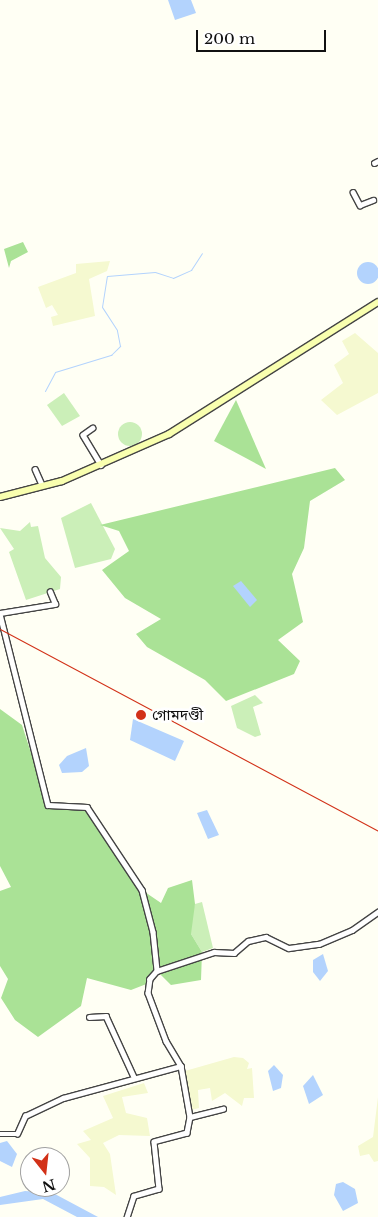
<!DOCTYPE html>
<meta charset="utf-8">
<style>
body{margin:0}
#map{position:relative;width:378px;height:1217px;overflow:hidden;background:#fffff4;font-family:"Libre Baskerville","Noto Sans Bengali",serif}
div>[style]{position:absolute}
.farmland>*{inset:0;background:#f5f9d0}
.green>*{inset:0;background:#cbefb8}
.round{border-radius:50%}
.forest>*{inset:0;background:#aae296}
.water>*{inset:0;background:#b3d3fd}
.stream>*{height:1px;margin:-0.5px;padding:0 0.5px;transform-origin:0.5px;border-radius:0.5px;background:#b3d3fd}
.roads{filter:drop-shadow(1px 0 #444) drop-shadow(-1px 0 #444) drop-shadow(0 1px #444) drop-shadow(0 -1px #444)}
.minor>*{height:4.5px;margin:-2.25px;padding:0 2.25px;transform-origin:2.25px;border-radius:2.25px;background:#fff}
.secondary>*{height:6px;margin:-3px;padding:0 3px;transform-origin:3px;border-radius:3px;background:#f9ffaf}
.rail>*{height:1px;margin:-0.5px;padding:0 0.5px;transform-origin:0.5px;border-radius:0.5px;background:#d23118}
.dots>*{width:14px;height:14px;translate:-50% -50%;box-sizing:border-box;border:2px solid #fff;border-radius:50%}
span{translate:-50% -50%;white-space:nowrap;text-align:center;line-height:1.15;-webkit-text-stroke:5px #fff;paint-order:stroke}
.poi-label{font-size:15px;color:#111}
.left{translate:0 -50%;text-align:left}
.north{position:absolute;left:20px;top:1147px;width:50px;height:50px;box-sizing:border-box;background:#fff;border:1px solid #a0a0a0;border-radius:50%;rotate:164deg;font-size:14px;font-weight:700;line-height:20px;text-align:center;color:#111}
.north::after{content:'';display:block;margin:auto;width:18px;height:22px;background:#d23118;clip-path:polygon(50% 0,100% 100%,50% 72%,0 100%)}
.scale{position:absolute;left:196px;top:30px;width:130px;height:22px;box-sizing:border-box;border:2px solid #111;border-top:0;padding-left:6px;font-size:15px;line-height:18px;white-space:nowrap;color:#111;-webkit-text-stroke:4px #fff;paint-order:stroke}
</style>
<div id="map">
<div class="farmland">
<i style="clip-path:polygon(110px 261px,107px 271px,89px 279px,95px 316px,53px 326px,51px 317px,58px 315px,52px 305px,46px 308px,38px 287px,76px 273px,76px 264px)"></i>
<i style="clip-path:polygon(355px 333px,378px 353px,378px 393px,337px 415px,321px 400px,343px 383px,334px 365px,349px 354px,342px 341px)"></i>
<i style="clip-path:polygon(234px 1057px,243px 1058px,249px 1063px,247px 1069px,252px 1068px,254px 1098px,244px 1098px,242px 1106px,225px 1093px,212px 1101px,210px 1088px,198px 1090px,199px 1108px,191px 1110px,185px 1071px)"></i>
<i style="clip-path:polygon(144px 1083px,148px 1093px,122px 1097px,126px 1113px,147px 1118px,150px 1136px,119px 1135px,103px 1143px,110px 1154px,116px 1195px,104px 1187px,90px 1186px,90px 1158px,77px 1144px,91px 1140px,83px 1131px,113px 1118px,103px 1096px)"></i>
<i style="clip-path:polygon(378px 1097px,378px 1161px,374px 1162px,369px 1154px,360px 1156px,358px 1146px,373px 1137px)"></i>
</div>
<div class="green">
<i style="clip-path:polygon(64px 393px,80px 416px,62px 426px,47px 405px)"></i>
<i class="round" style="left:118px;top:422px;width:24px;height:24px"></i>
<i style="clip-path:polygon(91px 503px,115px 549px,111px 559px,75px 568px,61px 518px)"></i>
<i style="clip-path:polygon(30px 522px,31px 527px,38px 526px,45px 558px,61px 577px,60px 589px,26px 600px,9px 552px,14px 549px,0 528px,20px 531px)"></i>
<i style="clip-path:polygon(255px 695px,263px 703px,253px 707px,261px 735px,255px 737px,237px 728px,231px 706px)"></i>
<i style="clip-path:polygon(202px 902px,213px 948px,202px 952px,191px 934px,190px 918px,195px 904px)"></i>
</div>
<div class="forest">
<i style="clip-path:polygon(23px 242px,28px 252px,11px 261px,9px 268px,4px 249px)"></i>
<i style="clip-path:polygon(236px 400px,266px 469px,214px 441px)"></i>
<i style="clip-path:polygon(335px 468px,345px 480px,310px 501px,304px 548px,292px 574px,303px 622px,278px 640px,300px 661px,294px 674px,226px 701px,205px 680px,147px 647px,136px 634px,161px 619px,125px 598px,102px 570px,129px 551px,119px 531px,100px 525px)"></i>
<i style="clip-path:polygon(0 709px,22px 725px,48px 805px,87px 807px,142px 890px,161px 903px,168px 888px,192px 880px,195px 904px,191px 934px,202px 952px,201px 980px,171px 985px,157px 971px,149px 983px,131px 990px,87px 978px,81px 1006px,38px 1037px,15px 1020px,1px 998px,8px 979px,0 966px,0 891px,11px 887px,0 866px)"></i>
</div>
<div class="water">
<i style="clip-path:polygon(168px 0,191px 0,196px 13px,175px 20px)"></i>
<i class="round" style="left:357px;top:262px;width:22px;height:22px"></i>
<i style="clip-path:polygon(241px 581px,257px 600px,250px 607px,233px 586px)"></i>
<i style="clip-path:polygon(133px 719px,184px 741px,175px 761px,130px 740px)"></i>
<i style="clip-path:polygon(86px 748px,89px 766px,82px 772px,62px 773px,59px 765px,67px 756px)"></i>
<i style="clip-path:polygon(207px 810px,219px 835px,208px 839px,197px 813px)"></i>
<i style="clip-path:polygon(323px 954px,328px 971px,320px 981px,313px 972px,313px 960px)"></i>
<i style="clip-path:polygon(274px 1065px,283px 1075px,281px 1088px,273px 1091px,268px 1071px)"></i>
<i style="clip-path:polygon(313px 1075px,323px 1095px,309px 1104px,303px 1086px)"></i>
<i style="clip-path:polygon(7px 1141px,17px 1154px,12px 1167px,0 1161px,0 1143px)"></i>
<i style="clip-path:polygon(343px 1182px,355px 1189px,358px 1203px,343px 1211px,334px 1195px,336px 1184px)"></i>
<i style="clip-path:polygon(25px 1191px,53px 1193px,98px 1217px,77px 1217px,43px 1199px,0 1205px,0 1197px)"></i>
</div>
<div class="stream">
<i style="left:45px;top:391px;width:21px;rotate:-62deg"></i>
<i style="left:55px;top:372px;width:59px;rotate:-16.9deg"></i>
<i style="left:111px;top:355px;width:13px;rotate:-45deg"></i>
<i style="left:120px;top:346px;width:16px;rotate:-101deg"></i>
<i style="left:117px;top:330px;width:27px;rotate:-123deg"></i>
<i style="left:102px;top:307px;width:31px;rotate:-81deg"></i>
<i style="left:107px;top:276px;width:48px;rotate:-4.8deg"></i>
<i style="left:155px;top:272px;width:19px;rotate:18deg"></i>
<i style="left:173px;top:278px;width:20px;rotate:-24deg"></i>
<i style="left:191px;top:270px;width:20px;rotate:-57deg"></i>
</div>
<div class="roads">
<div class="minor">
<i style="left:374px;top:163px;width:4px;rotate:-27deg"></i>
<i style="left:353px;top:192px;width:15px;rotate:62deg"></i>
<i style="left:360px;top:205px;width:14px;rotate:-21deg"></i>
<i style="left:93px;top:428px;width:12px;rotate:145deg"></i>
<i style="left:83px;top:435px;width:35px;rotate:59deg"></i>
<i style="left:35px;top:469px;width:17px;rotate:66deg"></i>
<i style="left:0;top:613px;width:56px;rotate:-9.3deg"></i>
<i style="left:55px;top:604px;width:13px;rotate:-113deg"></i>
<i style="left:0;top:614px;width:197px;rotate:75.9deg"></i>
<i style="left:48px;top:805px;width:39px;rotate:3deg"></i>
<i style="left:87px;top:807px;width:100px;rotate:56.5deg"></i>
<i style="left:142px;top:890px;width:43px;rotate:75.3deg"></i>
<i style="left:153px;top:932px;width:39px;rotate:84deg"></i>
<i style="left:157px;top:971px;width:11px;rotate:131deg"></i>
<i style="left:150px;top:979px;width:14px;rotate:98deg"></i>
<i style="left:148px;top:993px;width:51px;rotate:69.4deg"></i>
<i style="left:166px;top:1041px;width:29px;rotate:59deg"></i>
<i style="left:181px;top:1066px;width:52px;rotate:80deg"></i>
<i style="left:190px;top:1117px;width:16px;rotate:101deg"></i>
<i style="left:187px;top:1133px;width:34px;rotate:165deg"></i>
<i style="left:154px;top:1142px;width:47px;rotate:83.9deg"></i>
<i style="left:159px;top:1189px;width:26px;rotate:164deg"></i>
<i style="left:134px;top:1196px;width:22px;rotate:108deg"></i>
<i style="left:157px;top:971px;width:60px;rotate:-18.4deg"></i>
<i style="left:214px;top:952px;width:20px;rotate:3deg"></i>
<i style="left:234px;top:953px;width:18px;rotate:-41deg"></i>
<i style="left:248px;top:941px;width:18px;rotate:-13deg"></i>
<i style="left:266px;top:937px;width:25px;rotate:26deg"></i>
<i style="left:289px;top:948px;width:30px;rotate:-8deg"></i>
<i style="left:319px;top:944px;width:36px;rotate:-23deg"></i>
<i style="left:352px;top:930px;width:32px;rotate:-35deg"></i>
<i style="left:89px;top:1017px;width:17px;rotate:-3deg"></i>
<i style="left:106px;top:1016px;width:67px;rotate:65.3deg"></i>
<i style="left:190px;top:1117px;width:34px;rotate:-14deg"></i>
<i style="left:0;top:1134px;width:17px"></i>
<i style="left:17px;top:1134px;width:20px;rotate:-66deg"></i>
<i style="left:25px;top:1116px;width:42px;rotate:-25.3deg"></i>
<i style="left:63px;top:1098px;width:122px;rotate:-15.2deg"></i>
</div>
<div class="secondary">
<i style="left:0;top:497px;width:64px;rotate:-14.5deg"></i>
<i style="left:62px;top:481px;width:117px;rotate:-23.7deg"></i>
<i style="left:169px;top:434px;width:247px;rotate:-32.3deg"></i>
</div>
</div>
<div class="rail">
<i style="left:0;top:629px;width:429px;rotate:28.1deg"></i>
</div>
<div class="dots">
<i style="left:141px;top:715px;background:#d23118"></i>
</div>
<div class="poi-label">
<span class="left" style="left:152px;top:715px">গোমদণ্ডী</span>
</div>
<div class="north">N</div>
<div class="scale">200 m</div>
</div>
